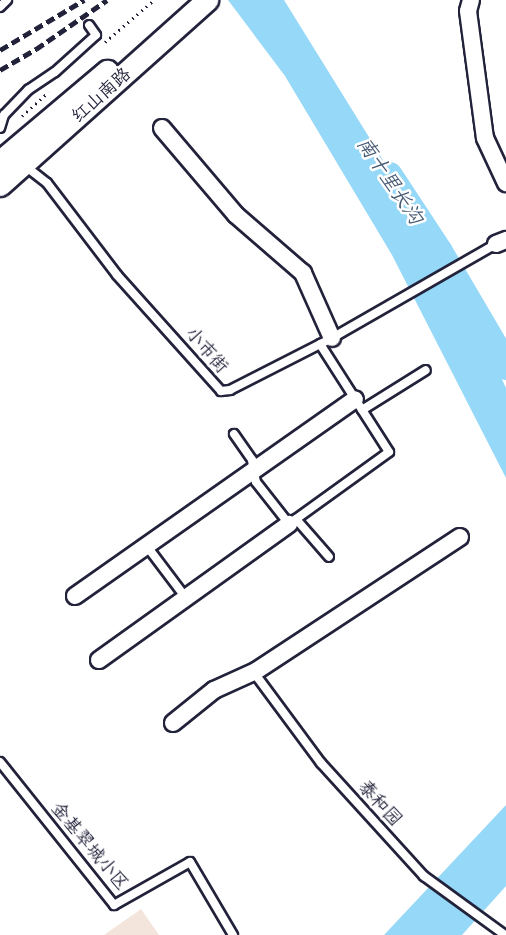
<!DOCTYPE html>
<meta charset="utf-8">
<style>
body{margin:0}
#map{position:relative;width:506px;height:935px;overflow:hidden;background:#fff;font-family:Delius,"LXGW WenKai TC",sans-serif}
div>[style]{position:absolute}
.built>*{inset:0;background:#f3e4dc}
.water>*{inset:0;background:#96d8f7}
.river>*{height:28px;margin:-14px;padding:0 14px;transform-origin:14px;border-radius:14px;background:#96d8f7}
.path>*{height:3px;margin-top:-1.5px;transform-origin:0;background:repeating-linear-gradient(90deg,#22223b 0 1.5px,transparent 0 6px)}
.roads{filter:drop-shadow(2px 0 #22223b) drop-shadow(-2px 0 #22223b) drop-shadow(0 2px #22223b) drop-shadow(0 -2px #22223b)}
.service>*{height:8px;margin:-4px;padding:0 4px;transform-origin:4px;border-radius:4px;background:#fff}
.minor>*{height:16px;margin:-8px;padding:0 8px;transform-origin:8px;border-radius:8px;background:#fff}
.tertiary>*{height:21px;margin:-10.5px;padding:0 10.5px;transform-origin:10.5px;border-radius:10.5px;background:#fff}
.rail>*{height:4.5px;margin-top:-2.25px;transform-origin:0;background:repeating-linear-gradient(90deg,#22223b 0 9px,transparent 0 13.5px)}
span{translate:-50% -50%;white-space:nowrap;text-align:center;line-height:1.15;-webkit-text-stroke:5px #fff;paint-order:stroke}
.street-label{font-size:18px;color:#22223b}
.water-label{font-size:20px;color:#455973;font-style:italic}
</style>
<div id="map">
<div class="built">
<i style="clip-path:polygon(141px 909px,159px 935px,104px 935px)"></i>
</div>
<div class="water">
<i style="clip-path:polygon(228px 0,284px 0,377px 150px,472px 315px,506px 388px,506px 478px,392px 255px,285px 76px)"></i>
<i style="clip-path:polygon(506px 805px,506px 886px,462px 935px,384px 935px)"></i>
</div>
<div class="river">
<i style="left:389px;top:176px;width:91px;rotate:56.7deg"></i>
<i style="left:439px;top:252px;width:132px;rotate:59.6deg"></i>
</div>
<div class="path">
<i style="left:105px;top:42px;width:65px;rotate:-40.6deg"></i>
<i style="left:22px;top:116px;width:36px;rotate:-42deg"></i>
</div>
<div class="roads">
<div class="service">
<i style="left:0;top:7px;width:10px;rotate:-45deg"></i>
<i style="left:0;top:128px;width:14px;rotate:-73deg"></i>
<i style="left:4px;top:115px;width:35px;rotate:-46deg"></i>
<i style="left:28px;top:90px;width:32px;rotate:-34deg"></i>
<i style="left:55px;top:72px;width:55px;rotate:-42.1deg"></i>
<i style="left:96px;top:35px;width:12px;rotate:-125deg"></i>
<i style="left:24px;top:165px;width:29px;rotate:38deg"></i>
<i style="left:47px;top:183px;width:116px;rotate:52.7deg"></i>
<i style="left:117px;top:275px;width:156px;rotate:48.1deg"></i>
<i style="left:221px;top:391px;width:9px;rotate:-6deg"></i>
<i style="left:230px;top:390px;width:114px;rotate:-27deg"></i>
<i style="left:332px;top:338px;width:189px;rotate:-29.8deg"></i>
<i style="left:320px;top:344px;width:128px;rotate:57.4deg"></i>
<i style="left:389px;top:452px;width:115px;rotate:144.2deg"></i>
<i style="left:296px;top:519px;width:50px;rotate:49deg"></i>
<i style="left:362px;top:410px;width:75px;rotate:-32deg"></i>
<i style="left:234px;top:434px;width:32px;rotate:55deg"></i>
<i style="left:252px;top:460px;width:22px;rotate:80deg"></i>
<i style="left:256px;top:482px;width:53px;rotate:51.8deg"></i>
<i style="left:289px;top:524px;width:2px;rotate:-27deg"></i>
<i style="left:146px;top:545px;width:66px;rotate:53deg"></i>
<i style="left:256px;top:671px;width:7px;rotate:74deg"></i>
<i style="left:258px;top:678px;width:106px;rotate:53.5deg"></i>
<i style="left:321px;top:763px;width:153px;rotate:47.7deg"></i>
<i style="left:424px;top:876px;width:100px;rotate:36.1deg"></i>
<i style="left:0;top:762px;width:183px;rotate:51.4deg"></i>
<i style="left:114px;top:905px;width:87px;rotate:-29.5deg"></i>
<i style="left:190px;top:862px;width:85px;rotate:59.5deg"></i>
</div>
<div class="minor">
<i style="left:471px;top:0;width:11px;rotate:105deg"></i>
<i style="left:468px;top:11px;width:128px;rotate:82.4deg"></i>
<i style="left:485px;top:138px;width:50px;rotate:65deg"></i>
<i style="left:162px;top:128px;width:114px;rotate:49.6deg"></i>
<i style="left:236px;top:215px;width:89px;rotate:40.9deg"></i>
<i style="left:303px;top:273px;width:71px;rotate:66deg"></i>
<i style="left:496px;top:244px;width:11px;rotate:-22deg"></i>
<i style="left:75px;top:596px;width:342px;rotate:-35.1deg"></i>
<i style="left:99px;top:660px;width:234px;rotate:-35.6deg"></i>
<i style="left:173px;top:723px;width:53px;rotate:-38.8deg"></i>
<i style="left:214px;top:690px;width:46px;rotate:-24.3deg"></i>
<i style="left:256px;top:671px;width:244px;rotate:-33.3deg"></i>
</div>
<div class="tertiary">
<i style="left:0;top:161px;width:140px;rotate:-40.1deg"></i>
<i style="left:0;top:185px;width:278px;rotate:-41.8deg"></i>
</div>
</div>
<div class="rail">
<i style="left:0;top:50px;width:98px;rotate:-30.8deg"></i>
<i style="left:0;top:70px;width:42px;rotate:-30.3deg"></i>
<i style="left:36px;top:49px;width:86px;rotate:-34.6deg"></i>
</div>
<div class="street-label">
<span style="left:101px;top:95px;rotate:-42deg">红山南路</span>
<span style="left:207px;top:350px;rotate:48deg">小市街</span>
<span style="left:380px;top:803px;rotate:48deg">泰和园</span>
<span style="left:90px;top:846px;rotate:50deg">金基翠城小区</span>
</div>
<div class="water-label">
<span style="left:391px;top:180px;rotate:56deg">南十里长沟</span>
</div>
</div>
